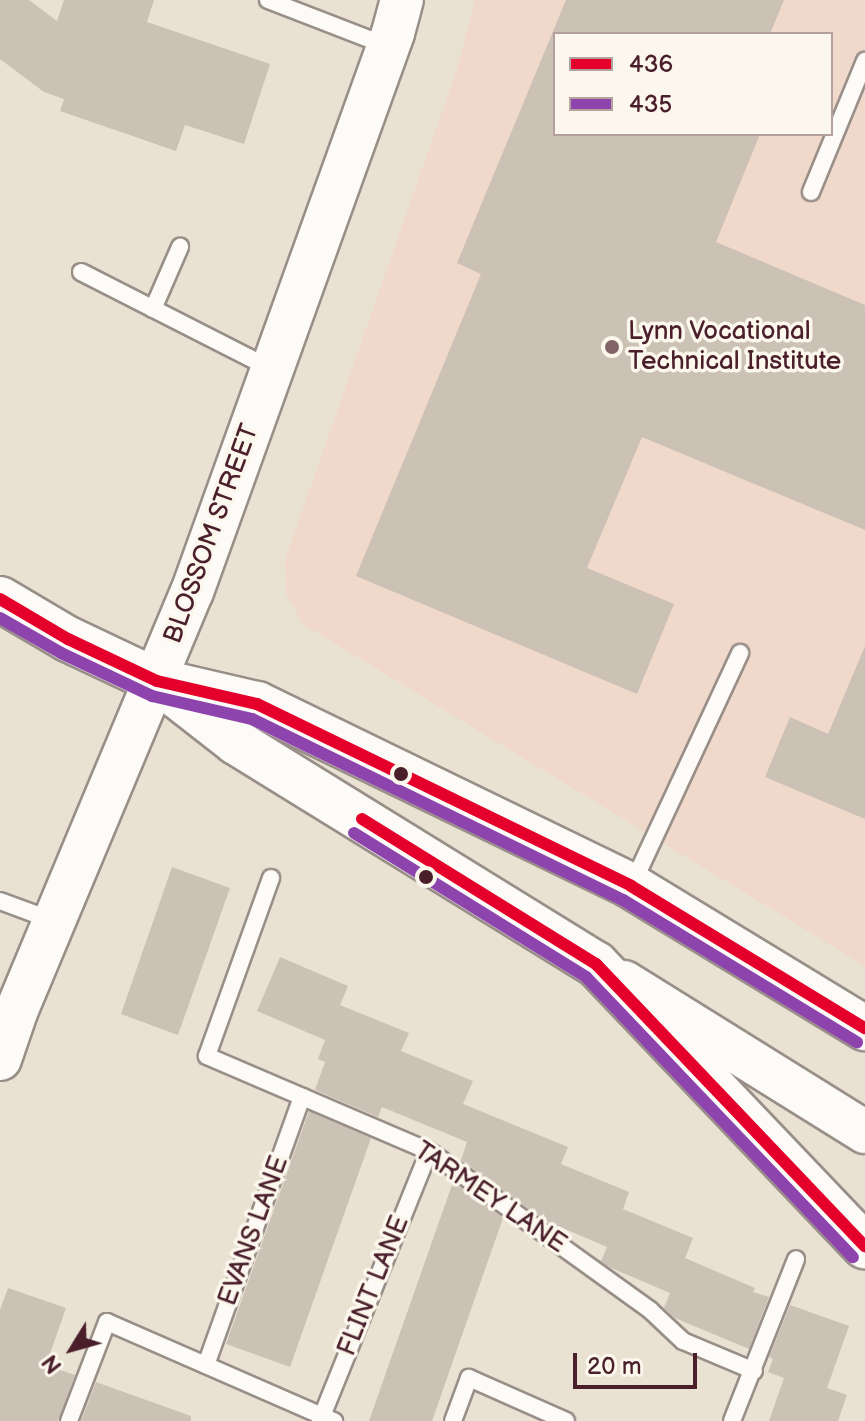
<!DOCTYPE html>
<style>
body{margin:0}
#map{position:relative;width:865px;height:1421px;overflow:hidden;background:#e9e2d3;font-family:"Balsamiq Sans",sans-serif}
div>[style]{position:absolute}
.built>*{inset:0;background:#f0d9ca}
.building>*{inset:0;background:#cbc1b4}
.roads{filter:drop-shadow(2px 0 #998e88) drop-shadow(-2px 0 #998e88) drop-shadow(0 2px #998e88) drop-shadow(0 -2px #998e88)}
.service>*{height:16px;margin:-8px;padding:0 8px;transform-origin:8px;border-radius:8px;background:#fcfbf8}
.tertiary>*{height:42px;margin:-21px;padding:0 21px;transform-origin:21px;border-radius:21px;background:#fcfbf8}
.secondary>*{height:44px;margin:-22px;padding:0 22px;transform-origin:22px;border-radius:22px;background:#fcfbf8}
.bus-1>*{height:12px;margin:-6px;padding:0 6px;transform-origin:6px;border-radius:6px;background:#e4002b}
.bus-2>*{height:12px;margin:-6px;padding:0 6px;transform-origin:6px;border-radius:6px;background:#8e44ad}
.dots>*{width:22px;height:22px;translate:-50% -50%;box-sizing:border-box;border:4px solid #fbf7ec;border-radius:50%}
span{translate:-50% -50%;white-space:nowrap;text-align:center;line-height:1.15;-webkit-text-stroke:7px #fbf7ec;paint-order:stroke}
.poi-label{font-size:26px;color:#4a1f2b}
.left{translate:0 -50%;text-align:left}
.street-label{font-size:26px;color:#4a1f2b}
.legend{position:absolute;left:553px;top:32px;width:280px;height:104px;box-sizing:border-box;background:#fbf7ec;border:2px solid #b4a19f;margin:0;padding:10px 14px;list-style:none;font-size:24px;color:#4a1f2b}
.legend li{display:flex;align-items:center;gap:16px;height:40px}
.legend b{width:40px;border:2px solid #b4a19f}
.north{position:absolute;left:32px;top:1309px;width:80px;height:80px;-webkit-text-stroke:6px #fbf7ec;paint-order:stroke;rotate:233deg;font-size:22px;font-weight:700;line-height:32px;text-align:center;color:#4a1f2b}
.north::after{content:'';display:block;margin:auto;width:28px;height:36px;background:#4a1f2b;clip-path:polygon(50% 0,100% 100%,50% 72%,0 100%)}
.scale{position:absolute;left:573px;top:1353px;width:124px;height:36px;box-sizing:border-box;border:4px solid #4a1f2b;border-top:0;padding-left:10px;font-size:24px;line-height:28px;white-space:nowrap;color:#4a1f2b;-webkit-text-stroke:6px #fbf7ec;paint-order:stroke}
</style>
<div id="map">
<div class="built">
<i style="clip-path:polygon(evenodd,475px 0,865px 0,865px 966px,303px 624px,286px 594px,285px 560px,456px 72px,475px 0,555px 34px,831px 34px,831px 134px,555px 134px,555px 34px)"></i>
</div>
<div class="building">
<i style="clip-path:polygon(0 0,29px 0,57px 21px,64px 0,154px 0,147px 22px,270px 64px,244px 144px,185px 125px,176px 151px,60px 111px,64px 99px,44px 92px,0 59px)"></i>
<i style="clip-path:polygon(566px 0,784px 0,770px 34px,555px 34px,555px 134px,760px 134px,716px 242px,865px 305px,865px 530px,642px 437px,587px 568px,674px 604px,637px 694px,356px 576px,481px 274px,457px 263px)"></i>
<i style="clip-path:polygon(865px 646px,865px 819px,765px 777px,790px 717px,828px 734px)"></i>
<i style="clip-path:polygon(172px 867px,230px 888px,178px 1035px,121px 1014px)"></i>
<i style="clip-path:polygon(280px 957px,348px 986px,340px 1005px,409px 1033px,401px 1051px,473px 1081px,463px 1104px,568px 1147px,561px 1164px,629px 1192px,623px 1209px,693px 1238px,685px 1258px,755px 1288px,753px 1292px,769px 1297px,749px 1349px,675px 1318px,664px 1308px,670px 1293px,609px 1267px,601px 1261px,607px 1247px,544px 1220px,461px 1160px,467px 1142px,382px 1107px,378px 1117px,315px 1090px,325px 1062px,318px 1059px,325px 1040px,257px 1011px)"></i>
<i style="clip-path:polygon(309px 1111px,371px 1138px,290px 1367px,226px 1344px)"></i>
<i style="clip-path:polygon(453px 1182px,503px 1218px,432px 1421px,369px 1421px)"></i>
<i style="clip-path:polygon(8px 1288px,66px 1308px,46px 1365px,75px 1375px,58px 1421px,0 1421px,0 1310px)"></i>
<i style="clip-path:polygon(790px 1305px,849px 1326px,827px 1388px,847px 1395px,838px 1421px,769px 1421px,784px 1378px,768px 1372px,773px 1359px,769px 1357px)"></i>
<i style="clip-path:polygon(96px 1382px,191px 1416px,191px 1421px,81px 1421px)"></i>
</div>
<div class="roads">
<div class="service">
<i style="left:268px;top:0;width:128px;rotate:21.1deg"></i>
<i style="left:811px;top:192px;width:142px;rotate:-67.6deg"></i>
<i style="left:81px;top:272px;width:213px;rotate:27deg"></i>
<i style="left:153px;top:309px;width:68px;rotate:-66.5deg"></i>
<i style="left:271px;top:878px;width:189px;rotate:109.8deg"></i>
<i style="left:207px;top:1056px;width:241px;rotate:23.2deg"></i>
<i style="left:429px;top:1151px;width:272px;rotate:35.7deg"></i>
<i style="left:650px;top:1310px;width:45px;rotate:43.2deg"></i>
<i style="left:683px;top:1341px;width:77px;rotate:22.9deg"></i>
<i style="left:632px;top:885px;width:256px;rotate:-65deg"></i>
<i style="left:0;top:901px;width:58px;rotate:20.3deg"></i>
<i style="left:206px;top:1365px;width:285px;rotate:-70.3deg"></i>
<i style="left:69px;top:1421px;width:106px;rotate:-69deg"></i>
<i style="left:107px;top:1322px;width:248px;rotate:23.6deg"></i>
<i style="left:320px;top:1421px;width:291px;rotate:-68deg"></i>
<i style="left:453px;top:1421px;width:46px;rotate:-69.6deg"></i>
<i style="left:469px;top:1378px;width:106px;rotate:23.9deg"></i>
<i style="left:732px;top:1421px;width:174px;rotate:-68.4deg"></i>
</div>
<div class="tertiary">
<i style="left:624px;top:982px;width:284px;rotate:31.9deg"></i>
<i style="left:0;top:1059px;width:50px;rotate:-71.2deg"></i>
<i style="left:16px;top:1012px;width:455px;rotate:-67.3deg"></i>
<i style="left:192px;top:592px;width:594px;rotate:-70.22deg"></i>
<i style="left:393px;top:33px;width:34px;rotate:-75deg"></i>
</div>
<div class="secondary">
<i style="left:0;top:599px;width:79px;rotate:30.5deg"></i>
<i style="left:68px;top:639px;width:98px;rotate:25.3deg"></i>
<i style="left:157px;top:681px;width:103px;rotate:13deg"></i>
<i style="left:257px;top:704px;width:416px;rotate:25.9deg"></i>
<i style="left:631px;top:886px;width:274px;rotate:31.3deg"></i>
<i style="left:168px;top:689px;width:86px;rotate:37.9deg"></i>
<i style="left:236px;top:742px;width:423px;rotate:31.7deg"></i>
<i style="left:596px;top:964px;width:390px;rotate:46.4deg"></i>
</div>
</div>
<div class="bus-1">
<i style="left:0;top:599px;width:79px;rotate:30.5deg"></i>
<i style="left:68px;top:639px;width:98px;rotate:25.3deg"></i>
<i style="left:157px;top:681px;width:103px;rotate:13deg"></i>
<i style="left:257px;top:704px;width:416px;rotate:25.9deg"></i>
<i style="left:631px;top:886px;width:274px;rotate:31.3deg"></i>
<i style="left:362px;top:819px;width:275px;rotate:31.8deg"></i>
<i style="left:596px;top:964px;width:390px;rotate:46.4deg"></i>
</div>
<div class="bus-2">
<i style="left:0;top:618px;width:70px;rotate:29.8deg"></i>
<i style="left:61px;top:653px;width:101px;rotate:25.3deg"></i>
<i style="left:152px;top:696px;width:103px;rotate:13deg"></i>
<i style="left:252px;top:719px;width:413px;rotate:26deg"></i>
<i style="left:623px;top:900px;width:274px;rotate:31.3deg"></i>
<i style="left:354px;top:833px;width:273px;rotate:31.8deg"></i>
<i style="left:586px;top:977px;width:387px;rotate:46.4deg"></i>
</div>
<div class="dots">
<i style="left:612px;top:347px;background:#826366"></i>
<i style="left:401px;top:774px;background:#4a1f2b"></i>
<i style="left:426px;top:877px;background:#4a1f2b"></i>
</div>
<div class="poi-label">
<span class="left" style="left:628px;top:347px">Lynn Vocational<br>Technical Institute</span>
</div>
<div class="street-label">
<span style="left:212px;top:534px;rotate:-70deg">BLOSSOM STREET</span>
<span style="left:490px;top:1198px;rotate:34deg">TARMEY LANE</span>
<span style="left:254px;top:1231px;rotate:-70deg">EVANS LANE</span>
<span style="left:374px;top:1286px;rotate:-68deg">FLINT LANE</span>
</div>
<ul class="legend">
<li><b style="height:10px;background:#e4002b"></b>436</li>
<li><b style="height:10px;background:#8e44ad"></b>435</li>
</ul>
<div class="north">N</div>
<div class="scale">20 m</div>
</div>
